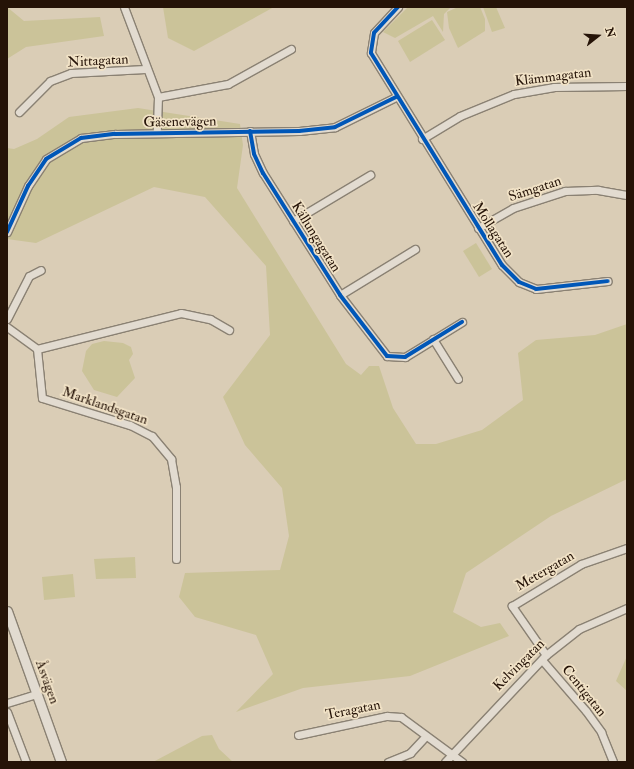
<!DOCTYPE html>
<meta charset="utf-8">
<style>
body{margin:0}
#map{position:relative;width:634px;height:769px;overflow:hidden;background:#dacdb6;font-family:"IM FELL Double Pica",serif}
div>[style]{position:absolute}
.green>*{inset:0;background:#cbc399}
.roads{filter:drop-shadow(1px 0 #8a8173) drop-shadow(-1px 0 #8a8173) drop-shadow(0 1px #8a8173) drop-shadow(0 -1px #8a8173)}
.minor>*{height:7px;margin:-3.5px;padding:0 3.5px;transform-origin:3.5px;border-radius:3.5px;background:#e2dbd0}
.tertiary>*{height:9px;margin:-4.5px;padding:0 4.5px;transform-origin:4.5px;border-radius:4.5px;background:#e2dbd0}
.cycleway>*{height:4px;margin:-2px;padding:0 2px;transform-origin:2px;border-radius:2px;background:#0057b8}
span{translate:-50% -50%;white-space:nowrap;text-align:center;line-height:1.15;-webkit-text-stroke:3.5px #f1e2c6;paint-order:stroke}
.street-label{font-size:14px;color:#251307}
.frame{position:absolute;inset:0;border:8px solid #251307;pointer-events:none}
.north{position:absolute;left:578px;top:16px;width:40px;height:40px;-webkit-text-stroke:3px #f1e2c6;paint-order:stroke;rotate:73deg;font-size:11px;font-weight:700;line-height:16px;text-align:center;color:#251307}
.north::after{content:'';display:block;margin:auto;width:14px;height:18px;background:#251307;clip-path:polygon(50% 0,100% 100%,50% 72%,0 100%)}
</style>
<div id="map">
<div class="green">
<i style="clip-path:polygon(7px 7px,24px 21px,100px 17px,104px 36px,26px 47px,7px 59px)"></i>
<i style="clip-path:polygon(163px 7px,274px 7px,194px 51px,168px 38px)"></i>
<i style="clip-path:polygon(408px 7px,451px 7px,444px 14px,443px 32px,433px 16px,395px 38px,383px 32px)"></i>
<i style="clip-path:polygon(458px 7px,480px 7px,485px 19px,485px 31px,458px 48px,449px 28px,447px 12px)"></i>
<i style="clip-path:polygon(483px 7px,496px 7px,505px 28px,492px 32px)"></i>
<i style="clip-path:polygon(432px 20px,445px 40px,410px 62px,398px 41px)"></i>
<i style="clip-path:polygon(138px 108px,240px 124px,243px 145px,237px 188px,346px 364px,361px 375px,369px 366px,379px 366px,393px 408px,416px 444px,436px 444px,482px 430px,523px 400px,518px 353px,536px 340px,595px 335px,627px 324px,627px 479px,551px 516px,466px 573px,453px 612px,481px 627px,500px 623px,509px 636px,410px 676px,303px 688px,236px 712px,273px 674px,256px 635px,195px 617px,179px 597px,185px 573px,280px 570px,289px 536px,282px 488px,245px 445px,223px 397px,270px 335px,266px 266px,205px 197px,154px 187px,36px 243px,7px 239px,7px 148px,14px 149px,37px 139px,69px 117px)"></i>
<i style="clip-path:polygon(476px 243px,492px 269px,479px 277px,463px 251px)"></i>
<i style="clip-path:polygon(104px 341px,123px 343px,131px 347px,133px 354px,129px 360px,135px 378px,117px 397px,94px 390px,82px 371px,86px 351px,92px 344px)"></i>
<i style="clip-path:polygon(135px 557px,136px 578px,96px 579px,94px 559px)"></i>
<i style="clip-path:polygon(73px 574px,75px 597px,44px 600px,42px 577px)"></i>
<i style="clip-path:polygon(627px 656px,627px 691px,616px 681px)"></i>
<i style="clip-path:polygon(212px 735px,219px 749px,233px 762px,153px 762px,202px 736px)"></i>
</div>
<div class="roads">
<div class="minor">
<i style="left:124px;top:7px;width:96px;rotate:69.3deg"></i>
<i style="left:158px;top:97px;width:35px;rotate:92deg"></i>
<i style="left:398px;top:7px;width:35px;rotate:133deg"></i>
<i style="left:374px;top:33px;width:20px;rotate:99deg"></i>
<i style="left:371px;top:53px;width:249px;rotate:58.3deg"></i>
<i style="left:502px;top:265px;width:24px;rotate:45deg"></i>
<i style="left:519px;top:282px;width:18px;rotate:22deg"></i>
<i style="left:536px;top:289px;width:72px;rotate:-6.3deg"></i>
<i style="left:158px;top:97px;width:71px;rotate:-10.5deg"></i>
<i style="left:228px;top:84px;width:72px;rotate:-29.1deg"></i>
<i style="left:19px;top:112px;width:44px;rotate:-45deg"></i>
<i style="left:50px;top:81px;width:22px;rotate:-21deg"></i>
<i style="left:71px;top:73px;width:74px;rotate:-3.1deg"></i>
<i style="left:250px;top:131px;width:23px;rotate:80deg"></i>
<i style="left:254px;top:154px;width:21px;rotate:65deg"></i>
<i style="left:263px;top:173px;width:144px;rotate:57.7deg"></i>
<i style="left:340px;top:295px;width:77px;rotate:52.4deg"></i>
<i style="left:387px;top:356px;width:18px;rotate:3deg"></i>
<i style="left:405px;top:357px;width:67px;rotate:-31.6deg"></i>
<i style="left:422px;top:139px;width:44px;rotate:-31.2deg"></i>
<i style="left:460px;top:116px;width:58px;rotate:-22.2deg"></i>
<i style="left:514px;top:94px;width:41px;rotate:-9.9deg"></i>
<i style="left:554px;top:87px;width:73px;rotate:-0.8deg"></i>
<i style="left:293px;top:221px;width:90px;rotate:-30.9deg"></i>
<i style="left:478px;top:228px;width:40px;rotate:-29.7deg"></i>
<i style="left:513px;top:208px;width:55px;rotate:-18.1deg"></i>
<i style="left:565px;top:191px;width:33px;rotate:-2deg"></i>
<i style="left:598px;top:190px;width:29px;rotate:10deg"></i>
<i style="left:7px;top:232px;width:51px;rotate:-65.5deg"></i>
<i style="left:28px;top:186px;width:32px;rotate:-56deg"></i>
<i style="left:46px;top:159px;width:41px;rotate:-31deg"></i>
<i style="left:81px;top:138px;width:34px;rotate:-7deg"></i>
<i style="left:115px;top:134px;width:184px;rotate:-0.9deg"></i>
<i style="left:299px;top:131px;width:36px;rotate:-6deg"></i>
<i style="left:335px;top:127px;width:68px;rotate:-26.2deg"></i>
<i style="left:340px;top:295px;width:88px;rotate:-31.5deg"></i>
<i style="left:7px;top:319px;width:48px;rotate:-62.9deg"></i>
<i style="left:29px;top:276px;width:13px;rotate:-27deg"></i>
<i style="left:7px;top:327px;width:37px;rotate:36deg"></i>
<i style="left:37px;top:349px;width:49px;rotate:84.2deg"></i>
<i style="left:42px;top:398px;width:92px;rotate:17.1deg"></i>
<i style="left:130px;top:425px;width:25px;rotate:27deg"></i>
<i style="left:152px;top:436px;width:30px;rotate:50deg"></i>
<i style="left:171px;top:459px;width:28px;rotate:80deg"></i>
<i style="left:176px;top:487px;width:72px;rotate:90deg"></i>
<i style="left:433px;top:339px;width:47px;rotate:58deg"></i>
<i style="left:37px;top:349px;width:148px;rotate:-14deg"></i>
<i style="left:181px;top:313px;width:30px;rotate:12deg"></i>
<i style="left:210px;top:319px;width:22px;rotate:30deg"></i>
<i style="left:546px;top:655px;width:60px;rotate:-124.8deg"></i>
<i style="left:512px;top:606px;width:81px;rotate:-31.3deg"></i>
<i style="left:581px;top:564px;width:49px;rotate:-19.2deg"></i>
<i style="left:542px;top:660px;width:67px;rotate:49.2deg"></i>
<i style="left:586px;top:711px;width:26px;rotate:54deg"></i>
<i style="left:601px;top:732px;width:32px;rotate:68deg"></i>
<i style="left:7px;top:703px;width:31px;rotate:-17deg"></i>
<i style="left:7px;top:712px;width:53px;rotate:69.2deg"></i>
<i style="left:298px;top:735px;width:91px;rotate:-12.1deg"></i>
<i style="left:387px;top:716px;width:14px;rotate:4deg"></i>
<i style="left:401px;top:717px;width:76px;rotate:36.4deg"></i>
<i style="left:388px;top:762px;width:24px;rotate:-22deg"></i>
<i style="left:410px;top:753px;width:23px;rotate:-47deg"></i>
<i style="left:445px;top:762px;width:147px;rotate:-46.7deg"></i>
<i style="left:546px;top:655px;width:42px;rotate:-38.2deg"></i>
<i style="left:579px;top:629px;width:52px;rotate:-23.6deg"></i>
</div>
<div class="tertiary">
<i style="left:7px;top:611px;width:160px;rotate:70.3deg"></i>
</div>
</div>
<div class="cycleway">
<i style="left:398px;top:7px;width:35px;rotate:133deg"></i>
<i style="left:374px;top:33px;width:20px;rotate:99deg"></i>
<i style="left:371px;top:53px;width:249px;rotate:58.3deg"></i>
<i style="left:502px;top:265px;width:24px;rotate:45deg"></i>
<i style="left:519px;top:282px;width:18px;rotate:22deg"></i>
<i style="left:536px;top:289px;width:72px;rotate:-6.3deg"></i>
<i style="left:250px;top:131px;width:23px;rotate:80deg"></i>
<i style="left:254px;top:154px;width:21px;rotate:65deg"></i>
<i style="left:263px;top:173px;width:144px;rotate:57.7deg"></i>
<i style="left:340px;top:295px;width:77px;rotate:52.4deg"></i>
<i style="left:387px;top:356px;width:18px;rotate:3deg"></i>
<i style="left:405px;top:357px;width:67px;rotate:-31.6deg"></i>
<i style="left:7px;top:232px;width:51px;rotate:-65.5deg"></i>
<i style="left:28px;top:186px;width:32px;rotate:-56deg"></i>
<i style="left:46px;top:159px;width:41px;rotate:-31deg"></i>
<i style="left:81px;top:138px;width:34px;rotate:-7deg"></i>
<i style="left:115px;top:134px;width:184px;rotate:-0.9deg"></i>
<i style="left:299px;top:131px;width:36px;rotate:-6deg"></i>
<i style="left:335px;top:127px;width:68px;rotate:-26.2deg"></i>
</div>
<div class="street-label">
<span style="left:98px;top:61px;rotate:-3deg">Nittagatan</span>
<span style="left:553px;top:77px;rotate:-7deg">Klämmagatan</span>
<span style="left:180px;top:122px;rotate:-1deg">Gäsenevägen</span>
<span style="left:535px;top:189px;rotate:-18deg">Sämgatan</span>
<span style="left:493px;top:230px;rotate:57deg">Mollagatan</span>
<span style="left:316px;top:237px;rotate:58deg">Källungagatan</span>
<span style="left:105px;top:406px;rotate:19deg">Marklandsgatan</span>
<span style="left:545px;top:571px;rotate:-30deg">Metergatan</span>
<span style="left:519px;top:665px;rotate:-45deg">Kelvingatan</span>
<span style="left:47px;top:682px;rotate:70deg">Åsvägen</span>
<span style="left:584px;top:691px;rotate:51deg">Centigatan</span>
<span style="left:353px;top:710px;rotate:-11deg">Teragatan</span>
</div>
<div class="frame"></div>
<div class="north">N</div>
</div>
